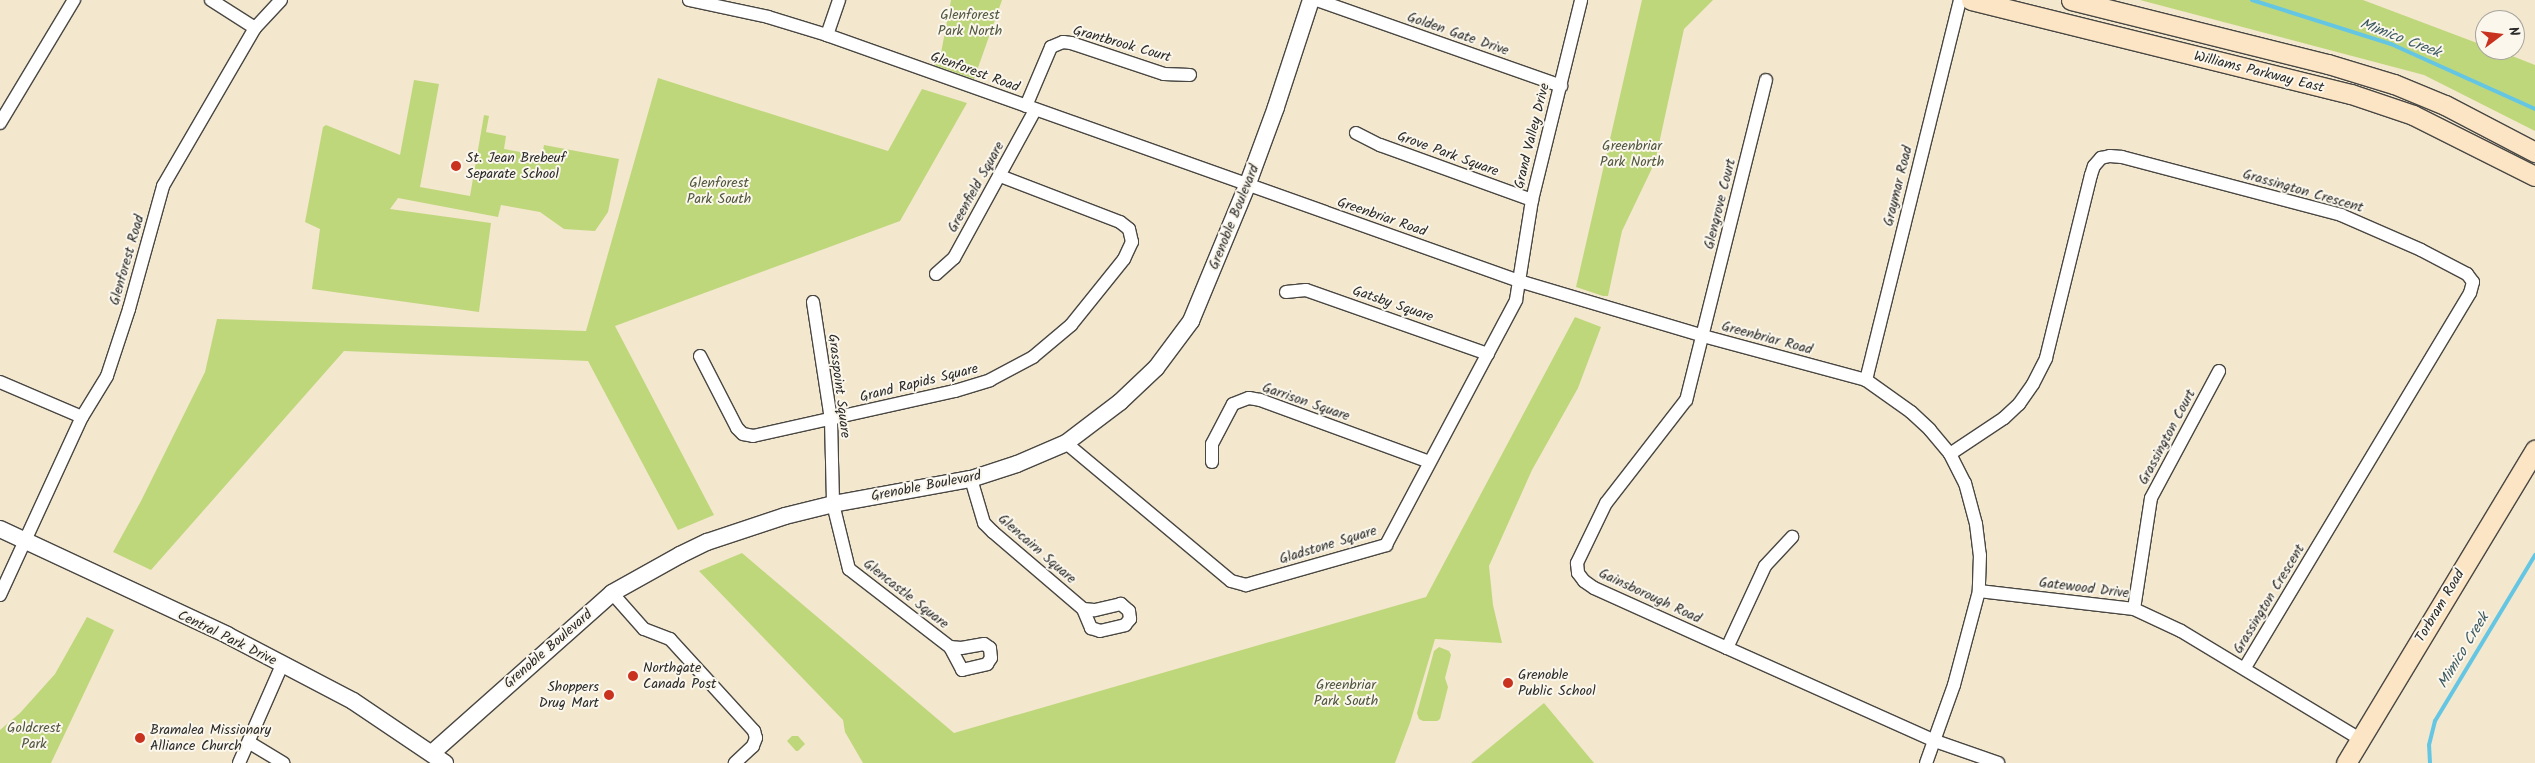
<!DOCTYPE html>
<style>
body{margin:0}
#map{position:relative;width:2535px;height:763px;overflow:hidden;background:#f3e7ce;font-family:Kalam,sans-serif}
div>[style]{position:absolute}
.green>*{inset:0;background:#bfd77b}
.stream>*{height:4px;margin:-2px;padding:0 2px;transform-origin:2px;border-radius:2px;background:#65c6e3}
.roads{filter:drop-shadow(1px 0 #494743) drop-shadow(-1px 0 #494743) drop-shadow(0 1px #494743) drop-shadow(0 -1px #494743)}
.minor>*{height:12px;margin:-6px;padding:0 6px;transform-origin:6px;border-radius:6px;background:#fff}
.tertiary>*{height:16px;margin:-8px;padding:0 8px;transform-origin:8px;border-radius:8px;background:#fff}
.secondary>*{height:19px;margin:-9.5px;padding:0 9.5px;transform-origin:9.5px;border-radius:9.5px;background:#fce5c4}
.dots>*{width:14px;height:14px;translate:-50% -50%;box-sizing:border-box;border:2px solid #fbf7ec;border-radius:50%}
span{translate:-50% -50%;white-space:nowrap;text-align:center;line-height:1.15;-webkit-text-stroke:4px #fbf7ec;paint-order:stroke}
.park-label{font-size:14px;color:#50563f}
.street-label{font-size:14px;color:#2b2b2b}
.poi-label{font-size:14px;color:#2b2b2b}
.left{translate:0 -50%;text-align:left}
.right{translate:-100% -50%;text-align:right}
.water-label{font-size:15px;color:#3c5a62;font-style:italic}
.north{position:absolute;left:2475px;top:10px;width:50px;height:50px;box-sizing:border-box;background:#fbf7ec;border:1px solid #a8a59f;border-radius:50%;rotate:75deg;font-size:14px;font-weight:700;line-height:20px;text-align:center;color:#2b2b2b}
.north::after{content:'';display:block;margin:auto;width:18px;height:22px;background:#c8321e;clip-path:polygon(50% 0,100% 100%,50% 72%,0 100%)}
</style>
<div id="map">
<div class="green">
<i style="clip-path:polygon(951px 0,1002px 0,974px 79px,934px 65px,941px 53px)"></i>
<i style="clip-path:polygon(1642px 0,1713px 0,1684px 29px,1655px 162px,1622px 231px,1608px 296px,1603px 296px,1576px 287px)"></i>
<i style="clip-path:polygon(2140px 0,2363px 0,2485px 46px,2485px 50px,2497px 50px,2535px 65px,2535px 131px,2424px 75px)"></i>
<i style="clip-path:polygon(658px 78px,888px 151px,922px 89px,967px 103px,900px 221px,615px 326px,714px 515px,678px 530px,588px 361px,344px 351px,151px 570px,113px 552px,141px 501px,205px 372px,217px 319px,586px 331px)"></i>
<i style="clip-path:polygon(414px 80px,439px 84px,420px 187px,470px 196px,484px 115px,489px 116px,486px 132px,506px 136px,504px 149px,542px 156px,544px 145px,619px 159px,608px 212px,595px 231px,564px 229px,540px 212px,501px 205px,498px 217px,398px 198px,390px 209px,491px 223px,479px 312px,312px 289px,320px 229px,305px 222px,323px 127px,326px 125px,400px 155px)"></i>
<i style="clip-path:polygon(1575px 317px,1601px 327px,1578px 388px,1532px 470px,1489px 566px,1493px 605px,1502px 643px,1435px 639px,1410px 723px,1395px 763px,863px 763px,845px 732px,843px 720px,699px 571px,742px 553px,954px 733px,1426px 597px)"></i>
<i style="clip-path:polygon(87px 617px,114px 630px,51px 763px,0 763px,0 730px,20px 713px,55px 674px)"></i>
<i style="clip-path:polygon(1439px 647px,1449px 651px,1451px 655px,1445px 678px,1448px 687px,1440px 719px,1437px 721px,1423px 721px,1419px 719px,1417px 713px,1434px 651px)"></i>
<i style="clip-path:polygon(1544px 703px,1594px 763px,1471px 763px)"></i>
<i style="clip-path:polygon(792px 736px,798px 736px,805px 744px,798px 751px,796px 751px,787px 741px)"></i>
</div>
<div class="stream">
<i style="left:2252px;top:0;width:146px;rotate:17.6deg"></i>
<i style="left:2391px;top:44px;width:158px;rotate:24.3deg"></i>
<i style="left:2430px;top:763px;width:18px;rotate:-93deg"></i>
<i style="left:2429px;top:745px;width:25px;rotate:-76deg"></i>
<i style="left:2435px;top:721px;width:194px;rotate:-58.9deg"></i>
</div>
<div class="roads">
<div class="minor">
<i style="left:211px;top:0;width:52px;rotate:32.5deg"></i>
<i style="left:689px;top:0;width:81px;rotate:12.1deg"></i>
<i style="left:768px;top:17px;width:62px;rotate:17deg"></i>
<i style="left:827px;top:35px;width:734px;rotate:19.57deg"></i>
<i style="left:1519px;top:281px;width:192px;rotate:16.6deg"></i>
<i style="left:1703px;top:336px;width:169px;rotate:15.1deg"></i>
<i style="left:1866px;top:380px;width:55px;rotate:35.4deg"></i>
<i style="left:1911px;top:412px;width:26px;rotate:43deg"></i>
<i style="left:1930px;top:430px;width:31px;rotate:50deg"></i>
<i style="left:1950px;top:454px;width:33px;rotate:63deg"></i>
<i style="left:1965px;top:483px;width:42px;rotate:75deg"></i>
<i style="left:1976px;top:524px;width:31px;rotate:83deg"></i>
<i style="left:1980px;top:555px;width:36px;rotate:92deg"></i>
<i style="left:1979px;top:591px;width:97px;rotate:104.9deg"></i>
<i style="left:1954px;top:685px;width:83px;rotate:109.7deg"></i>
<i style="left:1317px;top:0;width:259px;rotate:19.4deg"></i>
<i style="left:827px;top:35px;width:37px;rotate:-71deg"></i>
<i style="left:1766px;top:80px;width:330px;rotate:104deg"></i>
<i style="left:1686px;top:400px;width:130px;rotate:127.8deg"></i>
<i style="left:1606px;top:503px;width:67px;rotate:115.8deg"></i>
<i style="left:1577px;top:563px;width:10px;rotate:84deg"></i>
<i style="left:1578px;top:573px;width:10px;rotate:53deg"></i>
<i style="left:1584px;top:581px;width:12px;rotate:35deg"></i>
<i style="left:1594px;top:588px;width:146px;rotate:24.3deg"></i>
<i style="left:1727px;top:648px;width:228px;rotate:24.1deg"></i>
<i style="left:1935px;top:741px;width:67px;rotate:19.2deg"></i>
<i style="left:1026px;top:106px;width:64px;rotate:-67deg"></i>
<i style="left:1051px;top:47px;width:13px;rotate:-23deg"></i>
<i style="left:1063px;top:42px;width:8px;rotate:7deg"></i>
<i style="left:1071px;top:43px;width:98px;rotate:18.4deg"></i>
<i style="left:1164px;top:74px;width:26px;rotate:2deg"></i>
<i style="left:0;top:123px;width:144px;rotate:-59deg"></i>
<i style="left:1356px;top:133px;width:27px;rotate:27deg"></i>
<i style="left:1380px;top:145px;width:162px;rotate:19.9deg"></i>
<i style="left:936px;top:274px;width:24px;rotate:-42deg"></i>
<i style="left:954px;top:258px;width:169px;rotate:-61.3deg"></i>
<i style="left:1286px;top:292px;width:20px;rotate:-6deg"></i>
<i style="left:1306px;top:290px;width:193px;rotate:19.4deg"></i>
<i style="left:813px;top:302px;width:119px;rotate:81.3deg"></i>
<i style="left:831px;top:420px;width:84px;rotate:88.6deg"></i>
<i style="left:833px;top:504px;width:67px;rotate:76.2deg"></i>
<i style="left:849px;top:569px;width:128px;rotate:37.7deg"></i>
<i style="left:950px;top:647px;width:26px;rotate:62deg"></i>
<i style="left:962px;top:670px;width:26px;rotate:-13deg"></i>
<i style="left:987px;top:664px;width:7px;rotate:-56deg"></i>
<i style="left:991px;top:658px;width:10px;rotate:-96deg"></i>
<i style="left:990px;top:648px;width:7px;rotate:-146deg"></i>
<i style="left:984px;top:644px;width:23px;rotate:170deg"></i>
<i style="left:961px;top:648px;width:11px;rotate:-175deg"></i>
<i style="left:700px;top:356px;width:81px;rotate:62.8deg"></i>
<i style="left:737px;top:428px;width:8px;rotate:45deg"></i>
<i style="left:743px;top:434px;width:10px;rotate:11deg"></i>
<i style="left:753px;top:436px;width:207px;rotate:-12.6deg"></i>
<i style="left:955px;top:391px;width:37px;rotate:-17deg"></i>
<i style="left:990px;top:380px;width:49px;rotate:-28.1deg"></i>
<i style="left:1033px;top:357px;width:50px;rotate:-40.1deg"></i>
<i style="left:1071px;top:325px;width:85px;rotate:-51.2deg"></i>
<i style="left:1124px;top:259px;width:19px;rotate:-65deg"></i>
<i style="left:1132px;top:242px;width:13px;rotate:-103deg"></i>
<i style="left:1129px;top:229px;width:11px;rotate:-142deg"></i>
<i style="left:1120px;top:222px;width:129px;rotate:-159deg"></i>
<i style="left:1866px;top:380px;width:391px;rotate:-76.1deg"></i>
<i style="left:0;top:382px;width:89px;rotate:23.1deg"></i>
<i style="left:1066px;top:443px;width:215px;rotate:39.9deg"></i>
<i style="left:1231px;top:581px;width:16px;rotate:15deg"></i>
<i style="left:1246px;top:585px;width:146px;rotate:-15.9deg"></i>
<i style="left:1386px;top:545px;width:277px;rotate:-62deg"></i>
<i style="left:1516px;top:300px;width:101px;rotate:-80.9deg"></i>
<i style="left:1532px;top:200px;width:206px;rotate:-76.2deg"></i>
<i style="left:1950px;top:454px;width:65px;rotate:-33.7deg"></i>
<i style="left:2004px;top:418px;width:21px;rotate:-43deg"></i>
<i style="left:2019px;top:404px;width:24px;rotate:-55deg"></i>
<i style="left:2033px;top:384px;width:29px;rotate:-63deg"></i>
<i style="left:2046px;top:358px;width:188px;rotate:-76.2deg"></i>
<i style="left:2091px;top:175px;width:9px;rotate:-72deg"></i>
<i style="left:2094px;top:166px;width:11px;rotate:-49deg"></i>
<i style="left:2101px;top:158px;width:9px;rotate:-13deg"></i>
<i style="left:2110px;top:156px;width:12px;rotate:5deg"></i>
<i style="left:2122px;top:157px;width:227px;rotate:14.8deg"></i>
<i style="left:2341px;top:215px;width:87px;rotate:23.6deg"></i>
<i style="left:2421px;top:250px;width:52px;rotate:27.6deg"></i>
<i style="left:2467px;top:274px;width:10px;rotate:53deg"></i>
<i style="left:2473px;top:282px;width:11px;rotate:105deg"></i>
<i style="left:2470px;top:293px;width:437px;rotate:121deg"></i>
<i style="left:1212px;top:462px;width:18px;rotate:-90deg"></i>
<i style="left:1212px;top:444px;width:45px;rotate:-62.3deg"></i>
<i style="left:1233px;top:404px;width:17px;rotate:-21deg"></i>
<i style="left:1249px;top:398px;width:11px;rotate:10deg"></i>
<i style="left:1260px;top:400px;width:180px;rotate:20.1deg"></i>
<i style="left:971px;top:479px;width:46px;rotate:73.5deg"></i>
<i style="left:984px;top:523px;width:13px;rotate:45deg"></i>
<i style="left:993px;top:532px;width:118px;rotate:40.5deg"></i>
<i style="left:1083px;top:609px;width:21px;rotate:67deg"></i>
<i style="left:1091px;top:628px;width:9px;rotate:18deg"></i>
<i style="left:1100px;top:631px;width:26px;rotate:-13deg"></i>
<i style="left:1125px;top:625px;width:8px;rotate:-50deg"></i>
<i style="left:1130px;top:619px;width:8px;rotate:-97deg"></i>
<i style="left:1129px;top:611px;width:11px;rotate:-139deg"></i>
<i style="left:1121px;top:604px;width:28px;rotate:167deg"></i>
<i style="left:1094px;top:610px;width:11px;rotate:-175deg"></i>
<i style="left:1979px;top:591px;width:156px;rotate:6.6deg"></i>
<i style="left:2134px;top:609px;width:52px;rotate:25.1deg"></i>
<i style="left:2181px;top:631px;width:209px;rotate:31.1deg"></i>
<i style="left:612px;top:593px;width:48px;rotate:48.4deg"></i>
<i style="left:644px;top:629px;width:28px;rotate:21deg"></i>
<i style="left:670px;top:639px;width:125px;rotate:47.6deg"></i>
<i style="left:754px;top:731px;width:7px;rotate:74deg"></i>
<i style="left:756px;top:738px;width:9px;rotate:111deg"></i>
<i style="left:753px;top:746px;width:25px;rotate:137deg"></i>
<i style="left:0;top:595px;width:196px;rotate:-65.3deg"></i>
<i style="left:82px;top:417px;width:48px;rotate:-58.6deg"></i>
<i style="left:107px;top:376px;width:71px;rotate:-71.8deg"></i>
<i style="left:129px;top:309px;width:128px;rotate:-74.5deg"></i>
<i style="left:163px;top:186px;width:183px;rotate:-59.8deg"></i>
<i style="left:255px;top:28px;width:38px;rotate:-47deg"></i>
<i style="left:2134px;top:609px;width:112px;rotate:-81.3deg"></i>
<i style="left:2151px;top:498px;width:144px;rotate:-61.8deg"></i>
<i style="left:1727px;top:648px;width:90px;rotate:-65.1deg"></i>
<i style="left:1765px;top:566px;width:40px;rotate:-47deg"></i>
<i style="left:250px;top:743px;width:39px;rotate:31deg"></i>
<i style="left:239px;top:763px;width:107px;rotate:-66.3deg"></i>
</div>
<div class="tertiary">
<i style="left:0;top:529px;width:251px;rotate:25deg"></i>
<i style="left:227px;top:635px;width:142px;rotate:27.6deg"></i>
<i style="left:353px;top:701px;width:111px;rotate:34deg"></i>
<i style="left:432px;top:753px;width:241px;rotate:-41.6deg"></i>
<i style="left:612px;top:593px;width:78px;rotate:-29.2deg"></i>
<i style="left:680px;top:555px;width:30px;rotate:-26deg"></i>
<i style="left:707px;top:542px;width:82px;rotate:-18.4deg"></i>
<i style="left:785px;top:516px;width:49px;rotate:-14deg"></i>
<i style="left:833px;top:504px;width:140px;rotate:-10.3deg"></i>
<i style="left:971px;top:479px;width:48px;rotate:-18.1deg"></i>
<i style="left:1017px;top:464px;width:53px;rotate:-23.2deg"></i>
<i style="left:1066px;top:443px;width:68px;rotate:-37.2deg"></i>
<i style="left:1120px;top:402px;width:50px;rotate:-43.4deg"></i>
<i style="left:1156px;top:368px;width:59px;rotate:-53.3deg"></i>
<i style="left:1191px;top:321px;width:146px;rotate:-67.5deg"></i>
<i style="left:1247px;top:186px;width:84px;rotate:-69.8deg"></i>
<i style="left:1276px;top:107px;width:113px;rotate:-71.9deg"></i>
</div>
<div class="secondary">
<i style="left:1971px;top:0;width:391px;rotate:13.9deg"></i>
<i style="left:2351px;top:94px;width:65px;rotate:18.7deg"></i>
<i style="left:2413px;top:115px;width:136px;rotate:26.6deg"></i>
<i style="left:2071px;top:0;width:265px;rotate:14deg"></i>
<i style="left:2328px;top:64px;width:69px;rotate:16.9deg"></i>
<i style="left:2394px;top:84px;width:55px;rotate:22.4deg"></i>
<i style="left:2445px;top:105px;width:102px;rotate:27.6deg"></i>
<i style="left:2346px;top:763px;width:366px;rotate:-58.9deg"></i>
</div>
</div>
<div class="dots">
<i style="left:456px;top:166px;background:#c8321e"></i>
<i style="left:633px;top:676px;background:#c8321e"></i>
<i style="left:1508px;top:683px;background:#c8321e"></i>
<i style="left:609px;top:695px;background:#c8321e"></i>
<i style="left:140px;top:738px;background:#c8321e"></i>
</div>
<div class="park-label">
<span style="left:970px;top:23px">Glenforest<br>Park North</span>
<span style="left:1632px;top:154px">Greenbriar<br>Park North</span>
<span style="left:719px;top:191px">Glenforest<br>Park South</span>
<span style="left:1346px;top:693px">Greenbriar<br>Park South</span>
<span style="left:34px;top:736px">Goldcrest<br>Park</span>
</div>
<div class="street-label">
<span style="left:1458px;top:34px;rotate:19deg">Golden Gate Drive</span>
<span style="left:1122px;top:44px;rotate:16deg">Grantbrook Court</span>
<span style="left:975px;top:72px;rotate:20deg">Glenforest Road</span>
<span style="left:2259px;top:72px;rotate:14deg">Williams Parkway East</span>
<span style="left:1532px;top:136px;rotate:-76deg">Grand Valley Drive</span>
<span style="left:1448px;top:154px;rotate:20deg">Grove Park Square</span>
<span style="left:1898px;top:186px;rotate:-76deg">Graymar Road</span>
<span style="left:976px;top:187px;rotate:-61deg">Greenfield Square</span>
<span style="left:2303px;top:191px;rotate:16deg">Grassington Crescent</span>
<span style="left:1720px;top:204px;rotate:-76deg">Glengrove Court</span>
<span style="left:1234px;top:217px;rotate:-68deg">Grenoble Boulevard</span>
<span style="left:1382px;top:217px;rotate:19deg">Greenbriar Road</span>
<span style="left:127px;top:260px;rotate:-74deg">Glenforest Road</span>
<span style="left:1393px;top:304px;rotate:19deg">Gatsby Square</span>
<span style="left:1767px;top:338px;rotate:15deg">Greenbriar Road</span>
<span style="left:919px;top:383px;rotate:-14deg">Grand Rapids Square</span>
<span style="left:839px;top:386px;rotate:83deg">Grasspoint Square</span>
<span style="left:1306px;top:402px;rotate:19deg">Garrison Square</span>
<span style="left:2167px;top:437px;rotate:-62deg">Grassington Court</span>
<span style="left:926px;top:486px;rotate:-11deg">Grenoble Boulevard</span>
<span style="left:1328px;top:545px;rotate:-17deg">Gladstone Square</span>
<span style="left:1037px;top:549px;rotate:41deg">Glencairn Square</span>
<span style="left:2084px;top:588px;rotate:7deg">Gatewood Drive</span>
<span style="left:906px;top:594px;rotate:38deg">Glencastle Square</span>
<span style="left:1650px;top:596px;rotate:25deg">Gainsborough Road</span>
<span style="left:2269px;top:599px;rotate:-59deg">Grassington Crescent</span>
<span style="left:2440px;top:606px;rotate:-59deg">Torbram Road</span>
<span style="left:227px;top:638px;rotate:26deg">Central Park Drive</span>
<span style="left:548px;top:649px;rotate:-41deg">Grenoble Boulevard</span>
</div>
<div class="poi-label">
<span class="left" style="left:466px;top:166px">St. Jean Brebeuf<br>Separate School</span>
<span class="left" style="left:643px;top:676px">Northgate<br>Canada Post</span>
<span class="left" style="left:1518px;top:683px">Grenoble<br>Public School</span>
<span class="right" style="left:599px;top:695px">Shoppers<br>Drug Mart</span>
<span class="left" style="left:150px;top:738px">Bramalea Missionary<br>Alliance Church</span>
</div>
<div class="water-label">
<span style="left:2400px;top:39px;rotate:21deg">Mimico Creek</span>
<span style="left:2464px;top:651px;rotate:-59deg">Mimico Creek</span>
</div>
<div class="north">N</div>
</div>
